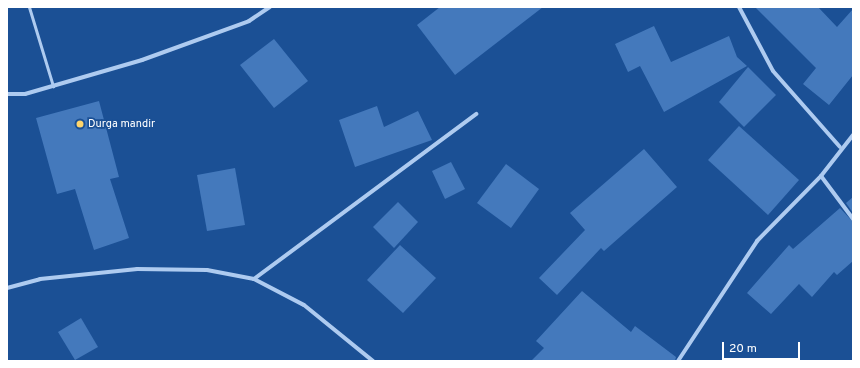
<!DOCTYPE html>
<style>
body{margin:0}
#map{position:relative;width:860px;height:368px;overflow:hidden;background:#1b5095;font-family:Overpass,sans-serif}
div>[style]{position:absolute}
.building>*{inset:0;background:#4479bc}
.service>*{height:3px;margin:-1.5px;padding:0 1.5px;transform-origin:1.5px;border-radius:1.5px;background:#aecbf0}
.minor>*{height:4px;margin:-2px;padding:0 2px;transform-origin:2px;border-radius:2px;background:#aecbf0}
.dots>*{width:11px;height:11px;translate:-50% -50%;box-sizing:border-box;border:2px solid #1b5095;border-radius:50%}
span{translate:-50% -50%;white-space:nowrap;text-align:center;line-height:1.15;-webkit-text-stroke:3.5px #1b5095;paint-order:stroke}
.poi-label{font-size:11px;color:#fff}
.left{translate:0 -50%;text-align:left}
.frame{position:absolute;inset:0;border:8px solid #fff;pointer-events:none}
.scale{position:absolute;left:722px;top:342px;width:78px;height:18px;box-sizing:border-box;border:2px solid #fff;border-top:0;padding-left:5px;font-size:12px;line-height:14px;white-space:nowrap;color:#fff;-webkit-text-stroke:3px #1b5095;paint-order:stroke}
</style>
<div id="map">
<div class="building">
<i style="clip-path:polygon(440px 7px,543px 7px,455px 75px,417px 25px)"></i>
<i style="clip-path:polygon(755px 7px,818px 7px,837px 27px,853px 9px,853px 75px,829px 105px,803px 84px,816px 68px)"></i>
<i style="clip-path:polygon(654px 26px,671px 62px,729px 36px,737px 57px,747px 66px,664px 112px,640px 66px,628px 72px,615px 44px)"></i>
<i style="clip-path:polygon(274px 39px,308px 81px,274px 108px,240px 65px)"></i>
<i style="clip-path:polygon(748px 67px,776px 95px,744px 127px,719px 102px)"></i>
<i style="clip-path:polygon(99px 101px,119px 177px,110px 179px,129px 238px,94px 250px,75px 189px,57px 194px,36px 118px)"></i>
<i style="clip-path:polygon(377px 106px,384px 127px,418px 111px,432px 140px,355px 167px,339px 120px)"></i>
<i style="clip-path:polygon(739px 126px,799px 180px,768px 215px,708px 160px)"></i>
<i style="clip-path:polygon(644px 149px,677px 187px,604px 251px,601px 248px,557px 295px,539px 278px,585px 230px,570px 213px)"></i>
<i style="clip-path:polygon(451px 162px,465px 189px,445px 199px,432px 171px)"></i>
<i style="clip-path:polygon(506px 164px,539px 189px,511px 228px,477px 203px)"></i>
<i style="clip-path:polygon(235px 168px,245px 225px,207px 231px,197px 175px)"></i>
<i style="clip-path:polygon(853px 197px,853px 213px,846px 203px)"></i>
<i style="clip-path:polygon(398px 202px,418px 222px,394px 248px,373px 227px)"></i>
<i style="clip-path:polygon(840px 208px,853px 222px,853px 261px,837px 275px,834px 272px,812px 297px,799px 284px,771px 314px,747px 293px,789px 245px,793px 249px)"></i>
<i style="clip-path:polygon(400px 245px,436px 278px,403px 313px,367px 280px)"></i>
<i style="clip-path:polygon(582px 291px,631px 332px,635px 326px,676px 357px,675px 361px,531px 361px,544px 348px,536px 341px)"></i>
<i style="clip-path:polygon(81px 318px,98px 347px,75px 360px,58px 332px)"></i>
</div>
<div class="service">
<i style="left:29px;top:7px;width:83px;rotate:73.1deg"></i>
</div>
<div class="minor">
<i style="left:739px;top:7px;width:72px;rotate:62deg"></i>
<i style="left:773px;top:71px;width:101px;rotate:48.6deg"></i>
<i style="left:7px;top:94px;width:18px"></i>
<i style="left:25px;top:94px;width:122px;rotate:-16.2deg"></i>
<i style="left:142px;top:60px;width:114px;rotate:-20deg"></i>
<i style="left:249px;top:21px;width:25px;rotate:-34deg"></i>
<i style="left:821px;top:176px;width:54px;rotate:53.3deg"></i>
<i style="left:254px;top:279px;width:277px;rotate:-36.6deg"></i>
<i style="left:7px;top:288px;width:34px;rotate:-15deg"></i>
<i style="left:40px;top:279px;width:98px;rotate:-5.9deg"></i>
<i style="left:137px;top:269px;width:70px;rotate:0.8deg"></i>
<i style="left:207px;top:270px;width:48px;rotate:10.8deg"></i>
<i style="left:254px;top:279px;width:56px;rotate:27.5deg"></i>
<i style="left:304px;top:305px;width:89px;rotate:39.1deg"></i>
<i style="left:678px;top:361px;width:144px;rotate:-56.6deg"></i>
<i style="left:757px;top:241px;width:91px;rotate:-45.4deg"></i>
<i style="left:821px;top:176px;width:52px;rotate:-52deg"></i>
</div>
<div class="dots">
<i style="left:80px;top:124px;background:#ffd56c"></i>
</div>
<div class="poi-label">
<span class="left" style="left:88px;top:124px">Durga mandir</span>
</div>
<div class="frame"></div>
<div class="scale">20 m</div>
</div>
